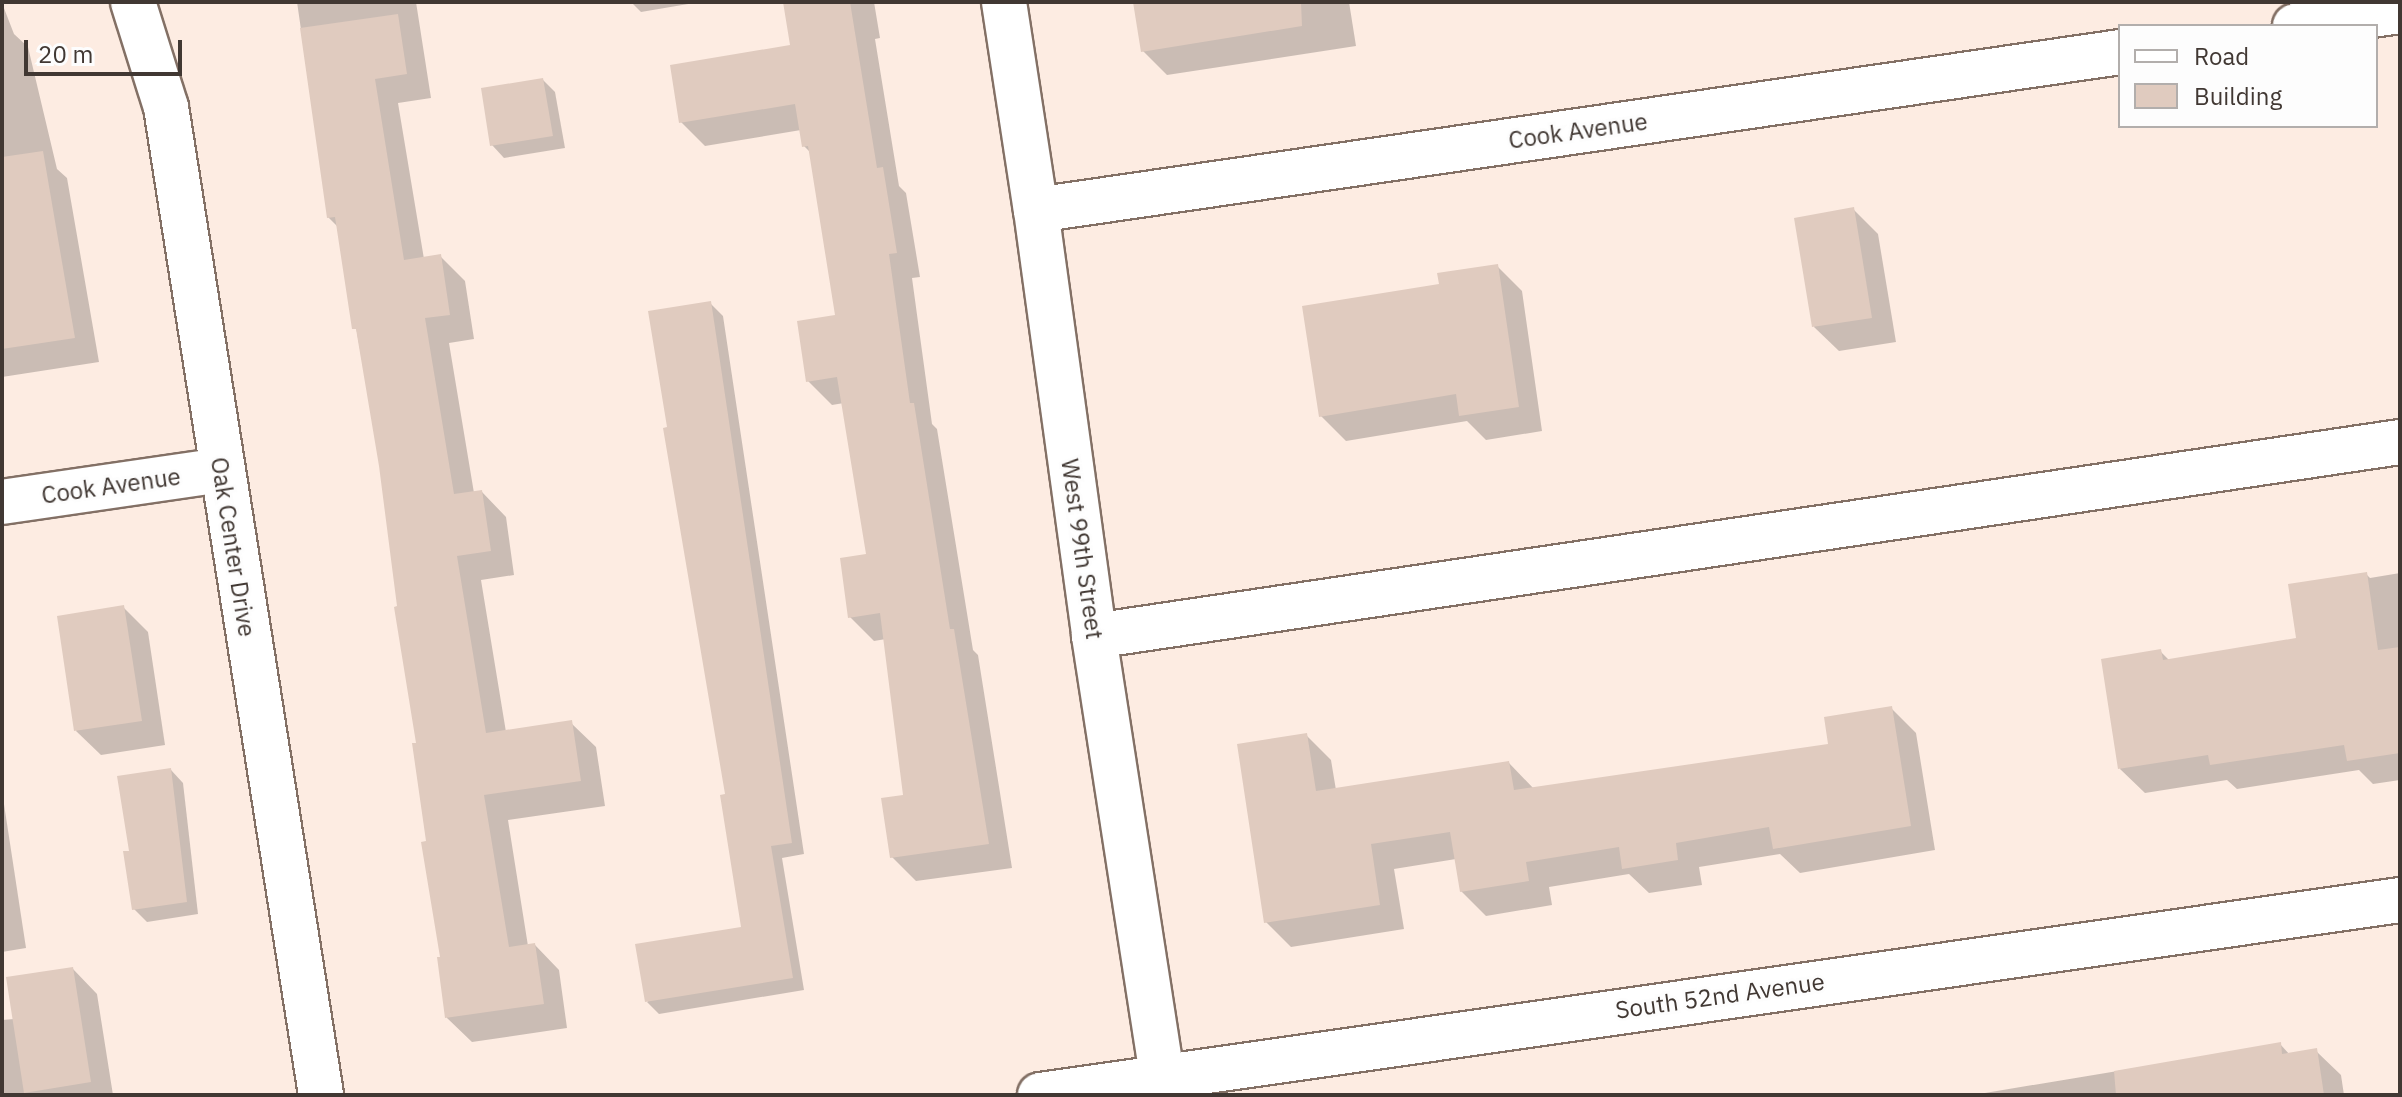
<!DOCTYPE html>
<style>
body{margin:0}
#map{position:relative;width:2402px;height:1097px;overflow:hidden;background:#fdece2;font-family:"IBM Plex Sans",sans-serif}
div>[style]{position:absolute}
.shadow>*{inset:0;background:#0003}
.building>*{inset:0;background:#e0cbbf}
.roads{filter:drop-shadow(2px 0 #837065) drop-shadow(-2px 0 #837065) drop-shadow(0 2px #837065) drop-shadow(0 -2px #837065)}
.minor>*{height:44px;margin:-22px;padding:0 22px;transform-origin:22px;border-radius:22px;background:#fff}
span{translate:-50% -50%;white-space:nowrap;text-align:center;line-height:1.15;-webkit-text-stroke:6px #fdfdfd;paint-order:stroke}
.street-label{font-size:24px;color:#413833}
.frame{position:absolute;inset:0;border:4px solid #413833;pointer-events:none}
.legend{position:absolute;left:2118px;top:24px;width:260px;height:104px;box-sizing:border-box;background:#fdfdfd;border:2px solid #b2aeac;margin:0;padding:10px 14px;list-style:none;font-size:24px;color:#413833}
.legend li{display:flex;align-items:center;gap:16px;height:40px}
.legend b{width:40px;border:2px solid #b2aeac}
.scale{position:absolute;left:24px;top:40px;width:158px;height:36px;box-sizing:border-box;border:4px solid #413833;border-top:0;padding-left:10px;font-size:24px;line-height:28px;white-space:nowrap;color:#413833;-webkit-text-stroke:6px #fdfdfd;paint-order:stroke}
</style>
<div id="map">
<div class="shadow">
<i style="clip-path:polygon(297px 2px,416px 2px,431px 98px,398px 103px,424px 259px,440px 256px,465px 281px,474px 339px,449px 343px,474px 493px,482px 492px,506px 517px,514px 575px,481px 580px,506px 732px,571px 723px,596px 747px,605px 806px,508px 820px,528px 946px,535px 945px,559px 970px,567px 1028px,472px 1042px,447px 1018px,418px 745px,381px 466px,338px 227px,328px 217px)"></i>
<i style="clip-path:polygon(631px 2px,700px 2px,641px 12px)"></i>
<i style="clip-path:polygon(785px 2px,874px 2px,880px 38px,875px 39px,899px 186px,906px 193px,920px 277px,912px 278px,932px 424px,937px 429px,973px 650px,978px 655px,1012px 868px,916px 881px,892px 857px,905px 796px,886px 639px,874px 641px,850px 617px,869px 555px,844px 403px,832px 405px,808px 381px,838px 317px,811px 153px,804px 146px,801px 130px,705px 146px,681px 122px,792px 46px)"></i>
<i style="clip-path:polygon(1135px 2px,1349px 2px,1356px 46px,1167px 75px,1143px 51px)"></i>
<i style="clip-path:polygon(2px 3px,14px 34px,28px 47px,57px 169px,67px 178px,99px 362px,2px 377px)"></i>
<i style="clip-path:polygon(543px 80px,555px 92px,565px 148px,504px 158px,492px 145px)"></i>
<i style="clip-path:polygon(1854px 210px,1878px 234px,1896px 342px,1839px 351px,1814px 327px)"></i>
<i style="clip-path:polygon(1497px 266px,1522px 291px,1542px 431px,1486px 440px,1467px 421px,1346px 441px,1321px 416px,1441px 285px)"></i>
<i style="clip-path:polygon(710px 303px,723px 316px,804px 854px,782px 858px,804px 990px,659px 1014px,647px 1002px,743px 929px,728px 796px,670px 429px)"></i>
<i style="clip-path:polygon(2400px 573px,2400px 780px,2373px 784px,2359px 770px,2237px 789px,2227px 780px,2145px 793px,2120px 769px,2161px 652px,2170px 661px,2298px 640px,2366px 574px,2370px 578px)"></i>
<i style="clip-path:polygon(123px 607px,148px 632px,165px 745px,101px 755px,76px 731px)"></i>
<i style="clip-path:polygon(1891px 708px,1916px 733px,1935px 850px,1800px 873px,1780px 854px,1699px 867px,1702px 885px,1649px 893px,1629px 874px,1549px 887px,1552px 905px,1486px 916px,1461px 891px,1456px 859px,1394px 869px,1404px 929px,1291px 947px,1266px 922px,1306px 735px,1331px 760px,1336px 790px,1509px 763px,1534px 789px,1830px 746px)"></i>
<i style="clip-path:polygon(171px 770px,183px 783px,198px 914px,147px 922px,134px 909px,132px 852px)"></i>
<i style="clip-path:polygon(2px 791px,26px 948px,2px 952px)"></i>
<i style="clip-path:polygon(73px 969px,97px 994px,113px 1095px,2px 1095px,2px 1020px,14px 1019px)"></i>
<i style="clip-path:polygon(2280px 1044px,2290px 1055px,2316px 1051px,2341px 1075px,2344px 1095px,1973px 1095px)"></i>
</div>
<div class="building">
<i style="clip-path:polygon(783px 2px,850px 2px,877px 168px,883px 167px,897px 253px,889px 254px,910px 403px,914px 403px,950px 629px,954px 629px,989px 844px,890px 858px,881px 798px,903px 795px,880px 613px,848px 618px,840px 558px,866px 554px,837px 377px,806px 382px,797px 321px,835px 315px,808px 146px,802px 147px,795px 104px,679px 123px,670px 65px,790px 45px)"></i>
<i style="clip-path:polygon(1133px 2px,1301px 2px,1302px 26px,1141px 52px)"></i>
<i style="clip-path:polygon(398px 14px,407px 74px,375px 79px,404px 260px,441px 254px,450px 315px,425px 318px,454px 494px,482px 490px,491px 551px,457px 556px,486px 733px,572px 720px,581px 781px,484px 795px,509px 947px,535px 943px,544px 1004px,445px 1018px,437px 957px,440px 957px,421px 842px,426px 841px,412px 743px,416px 743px,394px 607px,397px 606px,379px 466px,356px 329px,352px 329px,335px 217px,327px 218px,300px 28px)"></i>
<i style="clip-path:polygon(543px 78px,553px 136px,490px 146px,481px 88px)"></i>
<i style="clip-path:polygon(43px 151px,75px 338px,2px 349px,2px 157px)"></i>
<i style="clip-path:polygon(1854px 207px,1872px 318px,1812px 327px,1794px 218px)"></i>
<i style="clip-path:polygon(1498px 264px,1519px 407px,1459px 416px,1456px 394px,1319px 417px,1302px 306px,1439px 284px,1437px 273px)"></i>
<i style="clip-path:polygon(711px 301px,792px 843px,771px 846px,793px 978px,645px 1002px,635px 944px,741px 927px,720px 795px,725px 794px,663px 428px,667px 427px,648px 311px)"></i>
<i style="clip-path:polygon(2367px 572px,2378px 650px,2400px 647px,2400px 753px,2347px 761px,2344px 745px,2210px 765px,2208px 755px,2118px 769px,2101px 659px,2161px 649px,2163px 660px,2296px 638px,2288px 584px)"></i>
<i style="clip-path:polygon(124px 605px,142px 721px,74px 731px,57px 616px)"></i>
<i style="clip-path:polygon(1892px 706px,1911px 826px,1773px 849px,1769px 827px,1676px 843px,1678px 860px,1622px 869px,1619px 847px,1526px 862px,1529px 881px,1460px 892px,1450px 832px,1371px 844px,1380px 905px,1264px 923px,1237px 744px,1307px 733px,1316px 791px,1509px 761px,1514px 790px,1828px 744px,1824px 717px)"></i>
<i style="clip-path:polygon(171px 768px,187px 902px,132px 910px,123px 851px,129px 851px,117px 776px)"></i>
<i style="clip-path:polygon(73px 967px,91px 1082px,24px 1093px,6px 977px)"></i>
<i style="clip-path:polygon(2281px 1042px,2282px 1054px,2317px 1048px,2324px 1095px,2116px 1095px,2114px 1071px)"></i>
</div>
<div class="roads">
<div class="minor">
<i style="left:133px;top:2px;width:110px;rotate:72.6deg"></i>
<i style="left:166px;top:107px;width:1000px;rotate:81.08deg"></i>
<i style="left:1004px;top:2px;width:210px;rotate:81.3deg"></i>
<i style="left:1036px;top:210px;width:430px;rotate:82.2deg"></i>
<i style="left:1094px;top:636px;width:464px;rotate:81.2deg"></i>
<i style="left:2295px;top:26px;width:106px;rotate:-8.1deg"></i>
<i style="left:1036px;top:210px;width:1095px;rotate:-8.29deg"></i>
<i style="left:2px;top:502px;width:221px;rotate:-8.3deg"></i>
<i style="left:1094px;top:636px;width:1320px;rotate:-8.45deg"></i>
<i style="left:1040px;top:1095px;width:1374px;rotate:-8.16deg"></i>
</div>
</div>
<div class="street-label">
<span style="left:1578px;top:131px;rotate:-8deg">Cook Avenue</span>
<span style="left:111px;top:486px;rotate:-8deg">Cook Avenue</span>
<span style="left:233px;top:547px;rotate:81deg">Oak Center Drive</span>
<span style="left:1082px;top:549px;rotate:82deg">West 99th Street</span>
<span style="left:1720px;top:996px;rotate:-8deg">South 52nd Avenue</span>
</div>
<div class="frame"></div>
<ul class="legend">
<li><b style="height:10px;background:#fff"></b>Road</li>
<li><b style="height:22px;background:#e0cbbf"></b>Building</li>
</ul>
<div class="scale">20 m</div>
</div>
